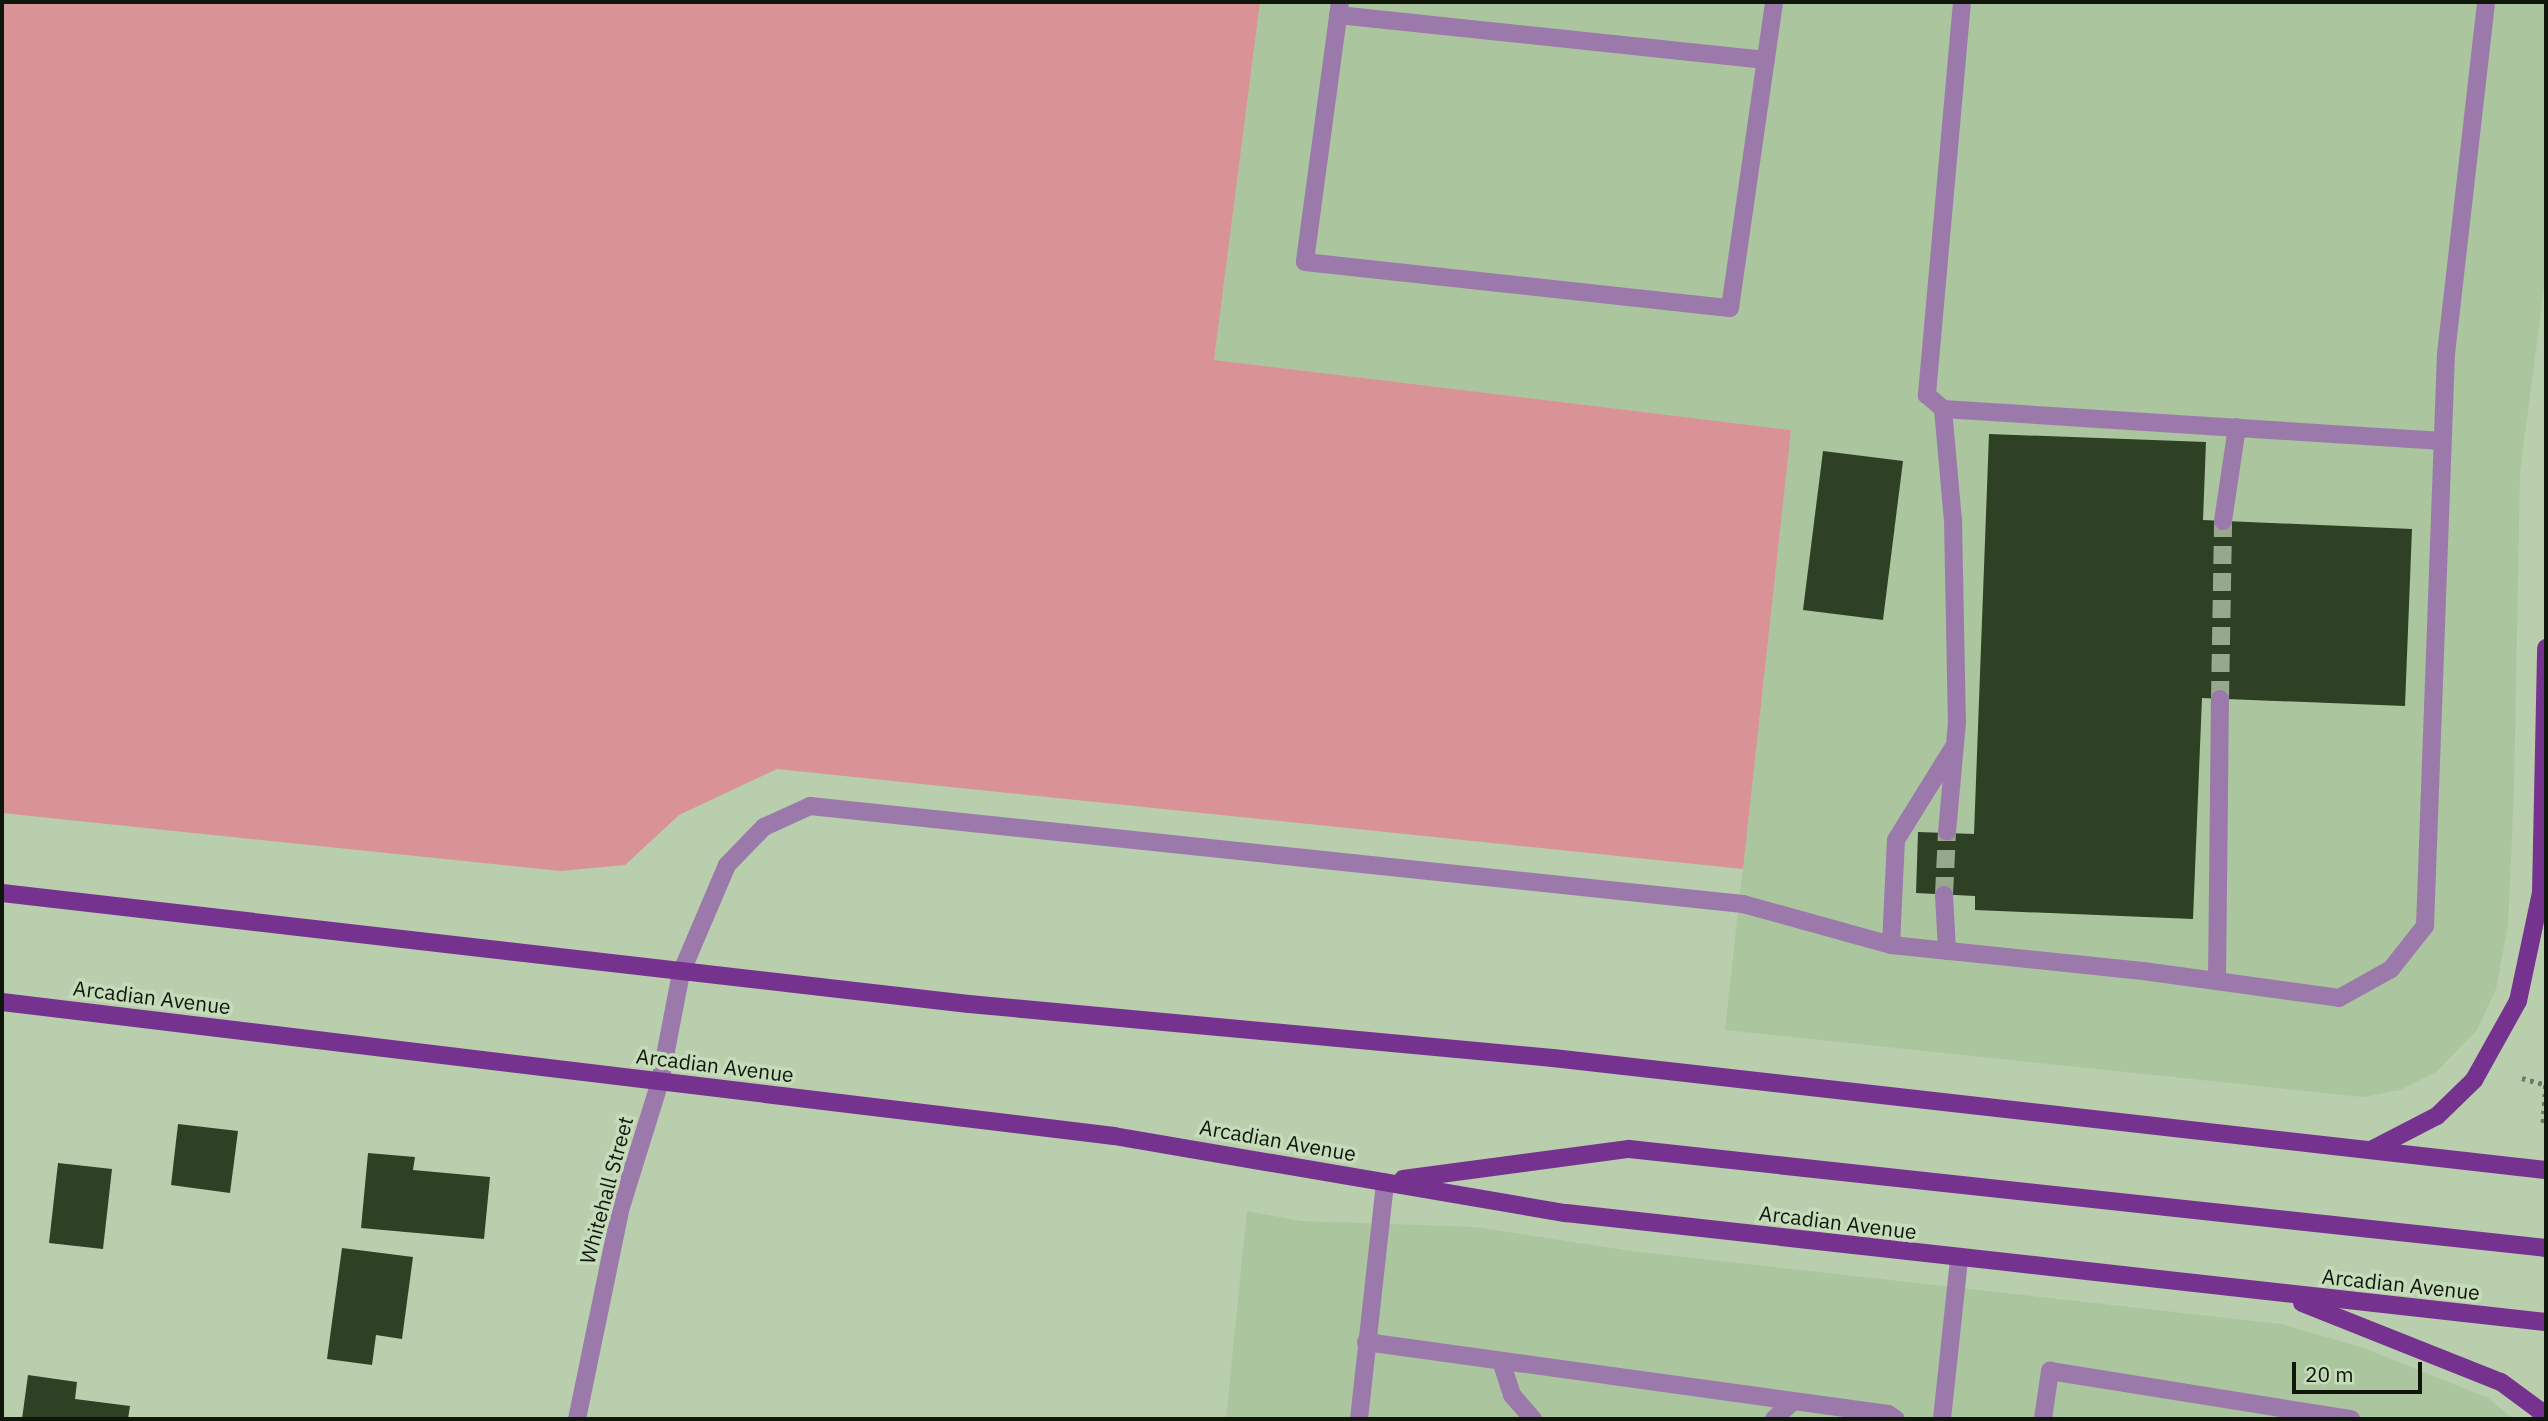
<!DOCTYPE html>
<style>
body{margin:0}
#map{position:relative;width:2548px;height:1421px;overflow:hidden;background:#b8cead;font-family:"IBM Plex Sans",sans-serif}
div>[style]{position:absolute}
.built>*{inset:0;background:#abc59e}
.green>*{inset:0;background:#d99296}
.building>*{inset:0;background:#2f4125}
.minor-tunnel>*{height:18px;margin-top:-9px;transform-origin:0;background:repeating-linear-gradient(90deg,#96a98d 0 18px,transparent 0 27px)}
.path>*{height:4.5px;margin-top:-2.25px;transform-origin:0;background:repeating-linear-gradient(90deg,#6b7b64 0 3.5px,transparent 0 8.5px)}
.minor>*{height:18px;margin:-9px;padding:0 9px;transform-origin:9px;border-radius:9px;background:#9c79ab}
.major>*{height:18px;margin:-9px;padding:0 9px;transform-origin:9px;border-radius:9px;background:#76328f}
span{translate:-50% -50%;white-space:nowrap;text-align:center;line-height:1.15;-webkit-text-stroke:7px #c5dbba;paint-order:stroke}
.street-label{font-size:21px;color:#0f170b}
.frame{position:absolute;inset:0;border:4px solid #0f170b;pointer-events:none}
.scale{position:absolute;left:2292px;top:1362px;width:130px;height:32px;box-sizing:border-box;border:4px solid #0f170b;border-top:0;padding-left:9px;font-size:21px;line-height:24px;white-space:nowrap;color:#0f170b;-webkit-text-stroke:5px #c5dbba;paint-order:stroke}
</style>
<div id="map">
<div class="built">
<i style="clip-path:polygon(1260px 2px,2546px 2px,2546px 273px,2520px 472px,2514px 790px,2508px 925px,2496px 989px,2477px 1030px,2436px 1072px,2400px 1090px,2363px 1097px,1725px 1030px,1791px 430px,1214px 360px)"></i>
<i style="clip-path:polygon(1247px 1211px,1301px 1221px,1476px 1227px,1631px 1251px,2281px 1324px,2361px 1347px,2488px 1398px,2513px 1419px,1226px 1419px)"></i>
</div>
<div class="green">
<i style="clip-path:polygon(2px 2px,1260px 2px,1214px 360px,1791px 430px,1743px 869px,777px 769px,679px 815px,625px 865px,560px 871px,2px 813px)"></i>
</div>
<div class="building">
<i style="clip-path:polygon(1989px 434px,2206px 442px,2203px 520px,2412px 529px,2405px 706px,2202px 698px,2193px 919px,1975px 910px,1975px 896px,1916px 893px,1918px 832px,1974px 834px)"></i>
<i style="clip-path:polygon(1823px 451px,1903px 461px,1883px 620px,1803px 610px)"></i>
<i style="clip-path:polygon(178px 1124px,238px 1131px,230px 1193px,171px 1185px)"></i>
<i style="clip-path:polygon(368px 1153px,415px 1157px,413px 1170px,490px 1177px,484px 1239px,361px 1228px)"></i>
<i style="clip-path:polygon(58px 1163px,112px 1169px,103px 1249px,49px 1243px)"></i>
<i style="clip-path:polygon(342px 1248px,413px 1257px,402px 1339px,376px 1335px,372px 1365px,327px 1359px)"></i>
<i style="clip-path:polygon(28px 1375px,77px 1382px,75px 1399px,130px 1406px,128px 1419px,22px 1419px)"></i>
</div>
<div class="minor-tunnel">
<i style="left:2220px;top:699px;width:178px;rotate:-89deg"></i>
<i style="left:1944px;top:895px;width:63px;rotate:-87.3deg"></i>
</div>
<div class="path">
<i style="left:2522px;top:1078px;width:25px;rotate:16deg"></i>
<i style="left:2546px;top:1085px;width:42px;rotate:94.1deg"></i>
</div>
<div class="minor">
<i style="left:1340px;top:2px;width:262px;rotate:97.7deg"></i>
<i style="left:1305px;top:262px;width:427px;rotate:6.2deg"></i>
<i style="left:1730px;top:308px;width:309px;rotate:-81.8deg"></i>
<i style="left:1962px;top:2px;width:395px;rotate:95.1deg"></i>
<i style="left:1927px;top:395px;width:21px;rotate:41deg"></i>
<i style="left:1943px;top:409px;width:500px;rotate:3.67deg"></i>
<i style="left:1338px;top:15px;width:430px;rotate:6deg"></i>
<i style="left:1943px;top:409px;width:111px;rotate:84.9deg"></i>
<i style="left:1953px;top:520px;width:202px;rotate:88.9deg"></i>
<i style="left:1957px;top:722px;width:110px;rotate:95.2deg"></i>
<i style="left:2223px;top:521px;width:95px;rotate:-81.5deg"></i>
<i style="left:1944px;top:895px;width:56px;rotate:86.9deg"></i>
<i style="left:1891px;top:945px;width:105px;rotate:-87.3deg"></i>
<i style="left:1896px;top:840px;width:108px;rotate:-58.2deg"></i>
<i style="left:2217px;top:981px;width:282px;rotate:-89.4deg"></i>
<i style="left:1366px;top:1342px;width:527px;rotate:7.85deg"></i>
<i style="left:1888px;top:1414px;width:9px;rotate:32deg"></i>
<i style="left:1501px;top:1361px;width:36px;rotate:72deg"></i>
<i style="left:1512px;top:1395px;width:32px;rotate:49deg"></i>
<i style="left:577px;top:1419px;width:217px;rotate:-78.3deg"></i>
<i style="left:621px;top:1207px;width:131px;rotate:-72.7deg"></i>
<i style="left:660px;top:1082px;width:111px;rotate:-79.1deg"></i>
<i style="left:681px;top:973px;width:117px;rotate:-66.9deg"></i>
<i style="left:727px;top:865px;width:53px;rotate:-45.8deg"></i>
<i style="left:764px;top:827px;width:51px;rotate:-24.5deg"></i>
<i style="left:810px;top:806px;width:938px;rotate:6deg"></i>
<i style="left:1743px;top:904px;width:154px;rotate:15.5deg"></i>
<i style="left:1891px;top:945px;width:253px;rotate:5.9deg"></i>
<i style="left:2143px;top:971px;width:198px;rotate:7.8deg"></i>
<i style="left:2339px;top:998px;width:60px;rotate:-29.1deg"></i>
<i style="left:2391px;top:969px;width:55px;rotate:-51.7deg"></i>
<i style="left:2425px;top:926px;width:572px;rotate:-87.9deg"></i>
<i style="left:2446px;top:354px;width:354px;rotate:-83.5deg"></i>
<i style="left:1359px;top:1419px;width:238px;rotate:-83.7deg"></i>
<i style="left:1774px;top:1419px;width:25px;rotate:-43deg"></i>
<i style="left:1942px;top:1419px;width:161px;rotate:-83.9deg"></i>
<i style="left:2043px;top:1419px;width:49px;rotate:-81.7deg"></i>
<i style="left:2050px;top:1371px;width:305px;rotate:9.1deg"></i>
</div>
<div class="major">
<i style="left:2px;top:893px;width:973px;rotate:6.55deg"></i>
<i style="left:969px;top:1004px;width:586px;rotate:5.28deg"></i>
<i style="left:1553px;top:1058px;width:999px;rotate:6.44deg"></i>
<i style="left:2px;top:1002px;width:1120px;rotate:6.87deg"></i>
<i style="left:1114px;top:1136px;width:459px;rotate:9.7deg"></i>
<i style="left:1566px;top:1213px;width:986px;rotate:6.35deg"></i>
<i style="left:2371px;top:1150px;width:74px;rotate:-27.3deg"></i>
<i style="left:2437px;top:1116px;width:52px;rotate:-44.2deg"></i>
<i style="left:2474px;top:1080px;width:90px;rotate:-60.9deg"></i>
<i style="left:2518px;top:1001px;width:110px;rotate:-78deg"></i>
<i style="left:2541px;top:893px;width:245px;rotate:-88.8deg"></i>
<i style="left:1403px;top:1179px;width:228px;rotate:-7.6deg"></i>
<i style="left:1629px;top:1149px;width:922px;rotate:6.16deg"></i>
<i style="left:2302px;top:1303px;width:214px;rotate:21.7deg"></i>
<i style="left:2501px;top:1382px;width:47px;rotate:36.4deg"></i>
<i style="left:2539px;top:1410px;width:10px;rotate:61deg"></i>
</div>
<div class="street-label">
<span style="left:152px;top:997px;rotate:7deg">Arcadian Avenue</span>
<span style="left:715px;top:1065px;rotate:7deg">Arcadian Avenue</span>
<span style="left:1278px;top:1140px;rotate:10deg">Arcadian Avenue</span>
<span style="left:606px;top:1190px;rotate:-75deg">Whitehall Street</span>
<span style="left:1838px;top:1222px;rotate:7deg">Arcadian Avenue</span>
<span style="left:2401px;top:1284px;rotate:6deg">Arcadian Avenue</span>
</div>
<div class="frame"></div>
<div class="scale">20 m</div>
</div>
